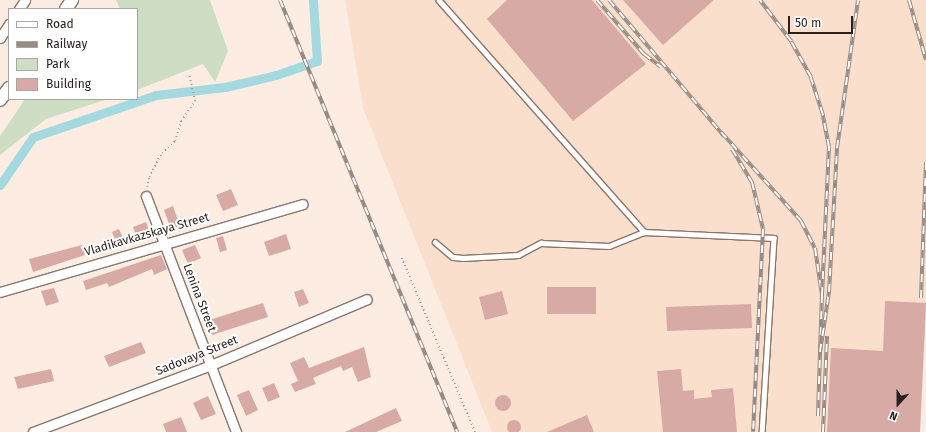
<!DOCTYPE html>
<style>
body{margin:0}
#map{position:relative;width:926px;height:432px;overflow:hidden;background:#fcece2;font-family:"Fira Sans",sans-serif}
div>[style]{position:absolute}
.built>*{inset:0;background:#fadfcd}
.green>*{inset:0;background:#cedec4}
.canal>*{height:9px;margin:-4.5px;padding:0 4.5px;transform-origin:4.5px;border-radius:4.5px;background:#a5d9e0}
.building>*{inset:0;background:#d8aaa5}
.round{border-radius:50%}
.path>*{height:1.5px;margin-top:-0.75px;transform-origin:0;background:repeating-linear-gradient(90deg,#a89b93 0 1px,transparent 0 4px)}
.roads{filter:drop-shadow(1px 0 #88776b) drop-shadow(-1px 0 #88776b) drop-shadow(0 1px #88776b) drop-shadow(0 -1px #88776b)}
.service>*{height:4.5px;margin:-2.25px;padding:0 2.25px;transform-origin:2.25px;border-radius:2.25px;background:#fff}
.minor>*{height:9px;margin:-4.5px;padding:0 4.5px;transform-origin:4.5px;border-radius:4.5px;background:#fff}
.secondary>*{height:12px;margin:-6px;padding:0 6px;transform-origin:6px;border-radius:6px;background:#fff}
.rail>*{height:4px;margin-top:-2px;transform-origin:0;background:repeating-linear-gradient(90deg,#fff 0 8px,#978b84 0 16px);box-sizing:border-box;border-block:1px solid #978b84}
span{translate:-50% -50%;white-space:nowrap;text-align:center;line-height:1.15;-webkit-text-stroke:4px #fff;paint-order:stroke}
.street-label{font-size:12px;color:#28211c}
.legend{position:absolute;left:8px;top:8px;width:130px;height:92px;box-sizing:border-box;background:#fff;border:1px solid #a9a6a4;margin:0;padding:5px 7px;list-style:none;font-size:12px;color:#28211c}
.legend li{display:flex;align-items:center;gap:8px;height:20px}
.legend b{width:20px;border:1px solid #a9a6a4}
.north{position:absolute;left:878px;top:384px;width:40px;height:40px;-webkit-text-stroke:3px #fff;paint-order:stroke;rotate:201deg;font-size:11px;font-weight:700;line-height:16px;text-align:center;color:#28211c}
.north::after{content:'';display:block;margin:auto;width:14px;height:18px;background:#28211c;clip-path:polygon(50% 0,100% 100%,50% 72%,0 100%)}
.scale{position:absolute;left:788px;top:16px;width:65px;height:18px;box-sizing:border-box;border:2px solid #28211c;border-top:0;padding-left:5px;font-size:12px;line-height:14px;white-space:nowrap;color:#28211c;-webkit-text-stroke:3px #fff;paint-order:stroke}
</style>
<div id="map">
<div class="built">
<i style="clip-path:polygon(345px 0,926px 0,926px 317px,920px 432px,492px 432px,363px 108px)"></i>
</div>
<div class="green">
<i style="clip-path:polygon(116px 0,210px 0,228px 51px,215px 82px,203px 64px,137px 90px,137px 9px,120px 9px)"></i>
<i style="clip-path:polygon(25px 99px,108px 99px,46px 119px,0 155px,0 136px)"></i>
</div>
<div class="canal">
<i style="left:0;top:185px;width:58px;rotate:-55.5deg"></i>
<i style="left:33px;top:137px;width:130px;rotate:-18.9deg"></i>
<i style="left:156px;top:95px;width:69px;rotate:-6.6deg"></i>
<i style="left:225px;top:87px;width:52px;rotate:-13.2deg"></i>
<i style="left:276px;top:75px;width:43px;rotate:-18.9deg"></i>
<i style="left:317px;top:61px;width:61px;rotate:-93.8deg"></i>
</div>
<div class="building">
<i style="clip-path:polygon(507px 0,592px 0,646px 64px,573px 121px,487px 19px)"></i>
<i style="clip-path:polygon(623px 0,714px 0,663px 45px)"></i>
<i style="clip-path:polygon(231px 189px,238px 205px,223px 211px,216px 195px)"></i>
<i style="clip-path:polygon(173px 206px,180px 226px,171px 229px,164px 210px)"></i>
<i style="clip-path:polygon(146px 222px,150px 233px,137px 238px,133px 227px)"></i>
<i style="clip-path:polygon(119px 229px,125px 243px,118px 246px,112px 232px)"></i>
<i style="clip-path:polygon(286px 234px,291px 249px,269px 256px,264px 242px)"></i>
<i style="clip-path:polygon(223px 236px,227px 250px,220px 252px,216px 238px)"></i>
<i style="clip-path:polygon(82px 245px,85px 255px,33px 272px,29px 259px)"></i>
<i style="clip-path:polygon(195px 245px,201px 258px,188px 264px,182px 250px)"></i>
<i style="clip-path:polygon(161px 255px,167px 269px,154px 275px,152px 269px,109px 287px,107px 283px,86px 290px,83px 281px)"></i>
<i style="clip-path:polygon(547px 287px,596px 287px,596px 314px,547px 314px)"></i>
<i style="clip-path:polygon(54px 288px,59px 302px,46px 306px,41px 291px)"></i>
<i style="clip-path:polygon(303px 289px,309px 303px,299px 307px,294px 292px)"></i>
<i style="clip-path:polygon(502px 291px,508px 314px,485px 320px,479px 297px)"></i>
<i style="clip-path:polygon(885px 301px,926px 303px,920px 432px,827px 432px,831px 348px,883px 351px)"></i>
<i style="clip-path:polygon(263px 303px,268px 317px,212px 335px,206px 321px)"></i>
<i style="clip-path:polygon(751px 304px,752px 328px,667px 331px,666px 307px)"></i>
<i style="clip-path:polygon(141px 342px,146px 353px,109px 367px,104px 356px)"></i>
<i style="clip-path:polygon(364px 347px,371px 377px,358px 382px,352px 367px,343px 371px,341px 366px,313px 378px,316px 384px,295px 392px,291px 384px,298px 381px,290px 363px,304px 357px,309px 368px)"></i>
<i style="clip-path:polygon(51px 369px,54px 381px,18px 389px,14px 377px)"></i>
<i style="clip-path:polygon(681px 369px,683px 391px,694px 390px,694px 399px,712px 397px,711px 390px,733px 388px,737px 432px,663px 432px,657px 371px)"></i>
<i style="clip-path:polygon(274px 383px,280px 397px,268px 402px,262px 388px)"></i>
<i style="clip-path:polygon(249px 390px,258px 410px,246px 416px,237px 395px)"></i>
<i class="round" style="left:495px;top:395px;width:16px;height:16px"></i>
<i style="clip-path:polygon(208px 396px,216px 414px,201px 420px,193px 403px)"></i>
<i style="clip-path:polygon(396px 408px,402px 421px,376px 432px,345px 432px)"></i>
<i style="clip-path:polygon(587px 415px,594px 432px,547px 432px)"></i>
<i style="clip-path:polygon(181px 417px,187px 432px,166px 432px,163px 424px)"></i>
<i class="round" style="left:507px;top:420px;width:14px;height:14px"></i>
</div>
<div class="path">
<i style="left:147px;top:187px;width:10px;rotate:-79deg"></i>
<i style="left:149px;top:177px;width:27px;rotate:-62deg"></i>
<i style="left:162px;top:153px;width:18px;rotate:-43deg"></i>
<i style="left:175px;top:141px;width:21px;rotate:-73deg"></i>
<i style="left:181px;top:121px;width:24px;rotate:-55deg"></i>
<i style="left:195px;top:101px;width:27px;rotate:-103deg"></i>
<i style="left:402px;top:258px;width:189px;rotate:67.2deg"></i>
</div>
<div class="roads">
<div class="service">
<i style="left:439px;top:0;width:310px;rotate:48.5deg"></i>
<i style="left:644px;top:232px;width:130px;rotate:2.6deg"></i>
<i style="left:774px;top:238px;width:194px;rotate:93.5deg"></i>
<i style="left:435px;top:242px;width:23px;rotate:40deg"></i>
<i style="left:453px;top:257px;width:10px;rotate:6deg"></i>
<i style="left:463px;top:258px;width:55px;rotate:-3.1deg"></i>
<i style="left:518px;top:255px;width:26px;rotate:-28deg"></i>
<i style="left:541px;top:243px;width:68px;rotate:2.5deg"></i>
<i style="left:609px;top:246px;width:38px;rotate:-22deg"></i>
</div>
<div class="minor">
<i style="left:19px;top:9px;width:11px;rotate:-56deg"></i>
<i style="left:0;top:38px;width:17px;rotate:-57deg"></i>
<i style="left:146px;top:196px;width:253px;rotate:69.1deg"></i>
<i style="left:0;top:292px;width:315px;rotate:-16.2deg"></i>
<i style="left:33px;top:432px;width:190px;rotate:-20.6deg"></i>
<i style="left:211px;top:365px;width:169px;rotate:-22.9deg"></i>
</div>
<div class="secondary">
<i style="left:66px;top:9px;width:11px;rotate:-56deg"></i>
<i style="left:0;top:100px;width:15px;rotate:-53deg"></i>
</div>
</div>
<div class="rail">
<i style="left:280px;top:0;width:467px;rotate:67.7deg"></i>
<i style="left:597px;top:0;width:72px;rotate:49deg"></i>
<i style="left:644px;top:54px;width:21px;rotate:37deg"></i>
<i style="left:609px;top:0;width:178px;rotate:49.8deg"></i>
<i style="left:909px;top:0;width:62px;rotate:74.2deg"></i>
<i style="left:721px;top:132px;width:120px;rotate:48deg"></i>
<i style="left:801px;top:221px;width:30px;rotate:63deg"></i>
<i style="left:815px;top:248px;width:48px;rotate:81.5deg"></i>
<i style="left:822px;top:295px;width:148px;rotate:-87.3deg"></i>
<i style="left:829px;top:147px;width:33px;rotate:-101deg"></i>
<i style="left:823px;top:115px;width:40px;rotate:-108deg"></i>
<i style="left:811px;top:77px;width:41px;rotate:-119.1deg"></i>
<i style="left:791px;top:41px;width:51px;rotate:-127.1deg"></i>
<i style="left:732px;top:149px;width:39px;rotate:59deg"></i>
<i style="left:752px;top:182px;width:48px;rotate:76.8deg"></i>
<i style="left:763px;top:229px;width:203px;rotate:92.8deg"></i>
<i style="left:822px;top:295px;width:57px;rotate:92deg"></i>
<i style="left:820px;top:352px;width:61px;rotate:-81.5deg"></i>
<i style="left:829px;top:292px;width:144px;rotate:-86.8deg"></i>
<i style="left:837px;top:148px;width:149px;rotate:-81.9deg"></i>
<i style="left:921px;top:298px;width:136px;rotate:-87.9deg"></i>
<i style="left:818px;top:416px;width:64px;rotate:-88.2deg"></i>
<i style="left:823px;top:432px;width:96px;rotate:-87.6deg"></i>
</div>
<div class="street-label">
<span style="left:147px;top:235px;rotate:-16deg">Vladikavkazskaya Street</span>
<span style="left:199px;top:298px;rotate:69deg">Lenina Street</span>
<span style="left:197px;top:356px;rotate:-22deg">Sadovaya Street</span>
</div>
<ul class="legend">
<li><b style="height:5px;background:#fff"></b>Road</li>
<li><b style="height:5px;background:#978b84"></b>Railway</li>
<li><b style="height:11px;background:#cedec4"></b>Park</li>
<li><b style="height:11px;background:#d8aaa5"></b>Building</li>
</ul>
<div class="north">N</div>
<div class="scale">50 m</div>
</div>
